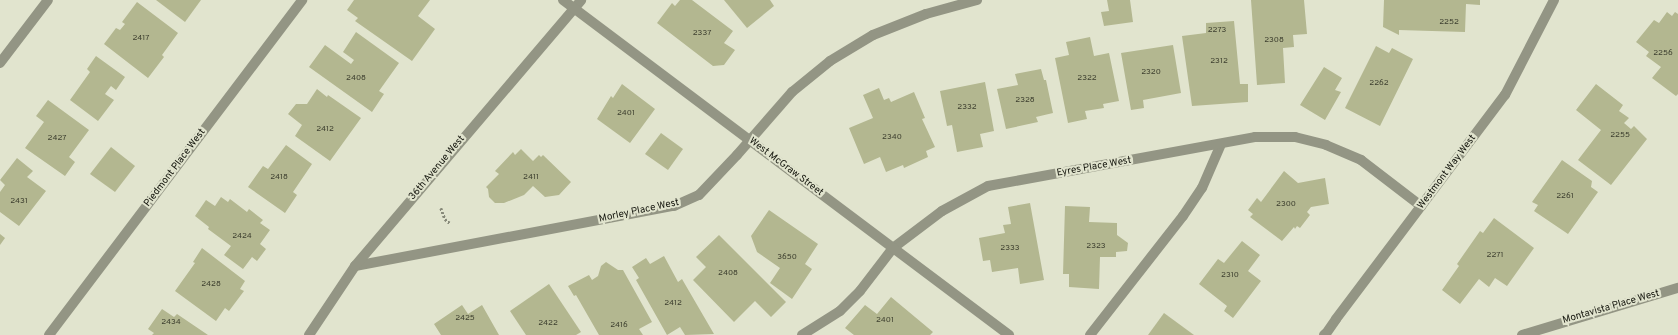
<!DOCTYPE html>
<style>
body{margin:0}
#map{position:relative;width:1678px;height:335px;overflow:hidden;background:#e1e4ce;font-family:Overpass,sans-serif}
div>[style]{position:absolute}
.building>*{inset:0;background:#b3b790}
.path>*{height:2.5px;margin-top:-1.25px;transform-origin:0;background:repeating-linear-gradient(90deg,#878979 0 2px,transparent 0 4px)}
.service>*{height:10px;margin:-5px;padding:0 5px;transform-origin:5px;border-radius:5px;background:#939584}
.minor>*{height:10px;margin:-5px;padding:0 5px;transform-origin:5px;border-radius:5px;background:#939584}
.tertiary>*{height:10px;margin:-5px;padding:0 5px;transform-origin:5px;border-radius:5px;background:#939584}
span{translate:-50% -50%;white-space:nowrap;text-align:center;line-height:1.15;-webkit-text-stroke:4px #e1e4ce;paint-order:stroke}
.number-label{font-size:8px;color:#3c3e2e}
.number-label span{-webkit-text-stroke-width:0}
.street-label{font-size:10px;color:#14150d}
</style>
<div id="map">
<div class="building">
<i style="clip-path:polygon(156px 0,201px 0,185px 22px)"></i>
<i style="clip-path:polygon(354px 0,430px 0,418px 16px,435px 29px,412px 61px,355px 21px,358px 18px,347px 10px)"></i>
<i style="clip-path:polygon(680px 0,692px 0,733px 31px,724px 43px,735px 50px,724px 65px,713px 66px,657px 23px,672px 3px,675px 6px)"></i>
<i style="clip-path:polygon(724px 0,770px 0,774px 6px,747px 28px)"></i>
<i style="clip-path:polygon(1107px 0,1130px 0,1133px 22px,1104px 26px,1101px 12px,1109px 11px)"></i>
<i style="clip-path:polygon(1251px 0,1304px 0,1307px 34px,1293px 35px,1294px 47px,1283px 48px,1285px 83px,1257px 85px)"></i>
<i style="clip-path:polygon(1384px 0,1480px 0,1480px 5px,1466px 4px,1465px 32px,1399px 30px,1399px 35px,1383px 27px)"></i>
<i style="clip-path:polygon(137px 2px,178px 33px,162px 55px,164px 57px,148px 78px,104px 44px,116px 28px,120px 30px,125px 24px,122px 22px)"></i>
<i style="clip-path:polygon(1667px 12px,1672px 16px,1675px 12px,1678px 14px,1678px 94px,1676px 96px,1652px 78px,1661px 67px,1646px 56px,1649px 52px,1636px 42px,1654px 20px,1659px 23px)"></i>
<i style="clip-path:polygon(1234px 21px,1240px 84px,1248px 84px,1248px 102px,1192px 106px,1182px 36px,1206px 33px,1206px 23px)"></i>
<i style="clip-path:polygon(356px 32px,399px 63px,379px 91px,384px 94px,372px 112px,309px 67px,325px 45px,351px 64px,354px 60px,343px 52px)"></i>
<i style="clip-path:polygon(1090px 37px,1094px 56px,1109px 53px,1119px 101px,1103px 104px,1104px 108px,1085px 111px,1087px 119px,1068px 123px,1055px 58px,1069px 55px,1066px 42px)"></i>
<i style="clip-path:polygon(1173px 45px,1181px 93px,1143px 100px,1144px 108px,1131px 110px,1121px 53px)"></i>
<i style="clip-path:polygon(1376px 46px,1389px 53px,1392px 48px,1413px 59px,1380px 126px,1345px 108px)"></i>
<i style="clip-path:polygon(96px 56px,125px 77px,116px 90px,111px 86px,105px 94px,114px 100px,98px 121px,70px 100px,90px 72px,87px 69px)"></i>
<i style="clip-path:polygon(1324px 67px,1342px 78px,1335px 90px,1341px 92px,1325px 120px,1300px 105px)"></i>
<i style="clip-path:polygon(1041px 69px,1044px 80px,1046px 80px,1053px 113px,1036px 117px,1038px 122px,1006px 129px,997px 89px,1018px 85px,1015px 74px)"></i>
<i style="clip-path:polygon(985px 82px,994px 131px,980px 134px,983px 147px,957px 152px,952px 125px,947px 126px,940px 91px)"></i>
<i style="clip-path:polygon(622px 84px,655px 109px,630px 143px,597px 119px,611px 96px,613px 98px)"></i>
<i style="clip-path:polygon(1596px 84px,1623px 105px,1619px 111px,1629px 118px,1624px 123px,1631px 129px,1634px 126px,1647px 139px,1611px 185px,1578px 160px,1601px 130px,1576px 110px)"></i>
<i style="clip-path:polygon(879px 88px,884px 100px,889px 98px,891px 102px,914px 92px,925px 118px,922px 119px,935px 147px,926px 151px,928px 157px,904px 168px,903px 165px,886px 172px,880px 157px,864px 164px,849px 128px,873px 118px,863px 95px)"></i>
<i style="clip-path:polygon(317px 89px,327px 97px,328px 95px,361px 118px,330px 161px,295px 136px,302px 125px,288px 114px,296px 104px,307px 104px)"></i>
<i style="clip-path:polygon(48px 100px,89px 130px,69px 157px,75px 162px,65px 176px,25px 148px,44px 122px,36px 116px)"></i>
<i style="clip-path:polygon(661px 133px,683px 149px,668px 170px,645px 154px)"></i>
<i style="clip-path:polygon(286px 145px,312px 164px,293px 192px,297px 195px,285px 213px,248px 187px,263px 166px,268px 169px)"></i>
<i style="clip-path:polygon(111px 147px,135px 166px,115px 192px,90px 174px)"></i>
<i style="clip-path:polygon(521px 149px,533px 161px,539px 155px,541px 157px,543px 155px,571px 182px,559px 195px,545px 197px,533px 186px,524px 195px,504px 203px,495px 203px,489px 197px,488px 189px,486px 187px,499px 174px,495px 171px,513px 152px,515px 155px)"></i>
<i style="clip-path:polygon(17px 158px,33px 171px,27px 177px,46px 191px,19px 226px,0 212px,0 192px,5px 185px,0 180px)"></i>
<i style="clip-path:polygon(1562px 160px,1592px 181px,1591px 187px,1598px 192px,1568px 234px,1534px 211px,1538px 205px,1532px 202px)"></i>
<i style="clip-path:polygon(1284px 171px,1298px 183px,1325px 178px,1329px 204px,1311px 207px,1307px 212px,1310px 215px,1300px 228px,1297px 226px,1295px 229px,1294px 227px,1282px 241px,1250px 217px,1253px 214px,1248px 210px,1257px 198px,1261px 202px)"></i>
<i style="clip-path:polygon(221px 197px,228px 202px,230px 199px,247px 212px,249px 209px,263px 220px,260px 223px,270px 230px,260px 244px,266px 249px,257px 261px,252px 257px,243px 269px,224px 255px,231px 246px,208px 229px,209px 227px,195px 216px,206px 200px,215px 206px)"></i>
<i style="clip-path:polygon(1030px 203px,1044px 280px,1020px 284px,1018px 268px,992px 272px,990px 260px,983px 261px,979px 238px,1005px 233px,1003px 225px,1011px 224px,1008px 207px)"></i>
<i style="clip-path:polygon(1065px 206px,1090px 207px,1089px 222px,1117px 223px,1117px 235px,1128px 243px,1127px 251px,1116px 252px,1116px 257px,1100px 257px,1099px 289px,1069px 287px,1069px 274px,1063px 274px)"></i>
<i style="clip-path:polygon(769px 210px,818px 244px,805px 264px,812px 269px,792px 299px,770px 283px,780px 268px,757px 252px,751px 236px)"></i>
<i style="clip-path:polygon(1494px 218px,1534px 248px,1507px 286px,1495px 278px,1489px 287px,1479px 279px,1460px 304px,1442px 290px,1459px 266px,1457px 264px,1480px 231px,1483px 233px)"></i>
<i style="clip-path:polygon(0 234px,5px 238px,0 245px)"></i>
<i style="clip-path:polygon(719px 235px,786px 302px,771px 317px,755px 301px,734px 322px,693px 280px,706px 267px,696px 257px)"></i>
<i style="clip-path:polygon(1242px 241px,1260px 255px,1248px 271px,1261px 281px,1233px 318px,1224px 311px,1227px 306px,1199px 284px,1218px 259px,1224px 263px)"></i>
<i style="clip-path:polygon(202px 248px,245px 281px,240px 289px,244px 291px,229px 311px,225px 308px,216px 321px,175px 291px,195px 263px,193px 262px)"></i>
<i style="clip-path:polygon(664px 256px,678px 282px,682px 279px,714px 334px,685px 335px,680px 327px,667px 335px,636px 280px,639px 278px,632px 267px,646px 258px,650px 264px)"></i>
<i style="clip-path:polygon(606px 262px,618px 270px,623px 270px,652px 322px,639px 329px,643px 335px,599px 335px,576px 295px,574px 296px,568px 286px,589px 275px,592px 280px,598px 276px,601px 266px)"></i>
<i style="clip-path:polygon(549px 284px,581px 332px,576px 335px,526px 335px,510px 311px)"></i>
<i style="clip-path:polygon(891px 297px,933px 332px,930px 335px,854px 335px,845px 328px,865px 305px,877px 314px)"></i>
<i style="clip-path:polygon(462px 305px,468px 314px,482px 305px,499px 335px,441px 335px,434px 324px)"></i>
<i style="clip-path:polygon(162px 309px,174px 317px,177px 314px,208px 335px,152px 335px,154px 333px,148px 329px)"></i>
<i style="clip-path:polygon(1164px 313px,1194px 335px,1148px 335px)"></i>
</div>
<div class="path">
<i style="left:441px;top:208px;width:12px;rotate:70deg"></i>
<i style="left:445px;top:219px;width:6px;rotate:39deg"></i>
</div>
<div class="service">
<i style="left:1090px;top:335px;width:151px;rotate:-52deg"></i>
<i style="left:1183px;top:216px;width:34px;rotate:-56deg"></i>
<i style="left:1202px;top:188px;width:48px;rotate:-66.6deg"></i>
</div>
<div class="minor">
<i style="left:0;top:63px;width:79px;rotate:-52.7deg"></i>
<i style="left:355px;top:266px;width:325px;rotate:-10.7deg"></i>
<i style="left:674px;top:206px;width:27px;rotate:-24deg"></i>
<i style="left:699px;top:195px;width:55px;rotate:-46.5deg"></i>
<i style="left:737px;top:155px;width:84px;rotate:-48.9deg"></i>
<i style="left:792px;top:92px;width:49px;rotate:-39.2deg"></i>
<i style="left:830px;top:61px;width:50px;rotate:-31.2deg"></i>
<i style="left:873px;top:35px;width:57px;rotate:-21.6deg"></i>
<i style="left:926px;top:14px;width:53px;rotate:-15.4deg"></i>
<i style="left:49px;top:335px;width:420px;rotate:-52.9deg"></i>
<i style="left:309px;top:335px;width:83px;rotate:-56.3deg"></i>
<i style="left:355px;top:266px;width:349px;rotate:-49.6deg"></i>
<i style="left:802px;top:335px;width:45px;rotate:-32.3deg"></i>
<i style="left:840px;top:311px;width:28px;rotate:-45deg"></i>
<i style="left:860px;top:291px;width:54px;rotate:-52.5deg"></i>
<i style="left:893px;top:248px;width:61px;rotate:-37.1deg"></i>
<i style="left:942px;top:211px;width:52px;rotate:-28.5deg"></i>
<i style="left:988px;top:186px;width:271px;rotate:-10.4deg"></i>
<i style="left:1255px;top:137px;width:40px"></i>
<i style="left:1295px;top:137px;width:32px;rotate:14deg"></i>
<i style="left:1326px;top:145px;width:38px;rotate:23deg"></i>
<i style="left:1361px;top:160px;width:76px;rotate:37.5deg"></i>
<i style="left:1325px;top:335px;width:19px;rotate:-55deg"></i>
<i style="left:1336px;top:319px;width:281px;rotate:-53deg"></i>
<i style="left:1505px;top:95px;width:107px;rotate:-62.7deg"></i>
<i style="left:1522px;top:335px;width:163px;rotate:-16.8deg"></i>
</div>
<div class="tertiary">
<i style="left:563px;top:0;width:558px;rotate:36.91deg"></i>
<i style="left:1324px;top:335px;width:1px;rotate:-45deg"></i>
</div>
<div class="number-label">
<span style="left:1449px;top:23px">2252</span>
<span style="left:1217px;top:31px">2273</span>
<span style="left:702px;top:34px">2337</span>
<span style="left:141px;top:39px">2417</span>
<span style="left:1274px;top:41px">2308</span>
<span style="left:1663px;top:54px">2256</span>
<span style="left:1219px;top:62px">2312</span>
<span style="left:1151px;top:73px">2320</span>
<span style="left:356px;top:79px">2408</span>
<span style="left:1087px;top:79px">2322</span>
<span style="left:1379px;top:84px">2262</span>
<span style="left:1025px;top:101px">2328</span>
<span style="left:967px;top:108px">2332</span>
<span style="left:626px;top:114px">2401</span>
<span style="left:325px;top:130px">2412</span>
<span style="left:1620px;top:136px">2255</span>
<span style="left:892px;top:138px">2340</span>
<span style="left:57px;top:139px">2427</span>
<span style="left:279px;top:178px">2418</span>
<span style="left:531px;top:178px">2411</span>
<span style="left:1565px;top:197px">2261</span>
<span style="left:19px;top:202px">2431</span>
<span style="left:1286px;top:205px">2300</span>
<span style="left:242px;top:237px">2424</span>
<span style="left:1096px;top:247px">2323</span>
<span style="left:1010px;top:249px">2333</span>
<span style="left:1495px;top:256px">2271</span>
<span style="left:787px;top:258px">3650</span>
<span style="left:728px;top:274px">2408</span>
<span style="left:1230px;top:276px">2310</span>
<span style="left:211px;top:285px">2428</span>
<span style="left:673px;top:304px">2412</span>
<span style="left:465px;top:319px">2425</span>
<span style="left:885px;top:321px">2401</span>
<span style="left:171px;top:323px">2434</span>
<span style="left:548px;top:324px">2422</span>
<span style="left:619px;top:326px">2416</span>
</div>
<div class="street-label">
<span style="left:786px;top:167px;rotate:37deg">West McGraw Street</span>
<span style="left:1094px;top:167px;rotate:-10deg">Eyres Place West</span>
<span style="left:175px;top:168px;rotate:-53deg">Piedmont Place West</span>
<span style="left:437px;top:168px;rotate:-50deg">36th Avenue West</span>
<span style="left:1447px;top:172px;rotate:-53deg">Westmont Way West</span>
<span style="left:639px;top:211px;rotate:-12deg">Morley Place West</span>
<span style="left:1611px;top:307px;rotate:-16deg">Montavista Place West</span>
</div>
</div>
